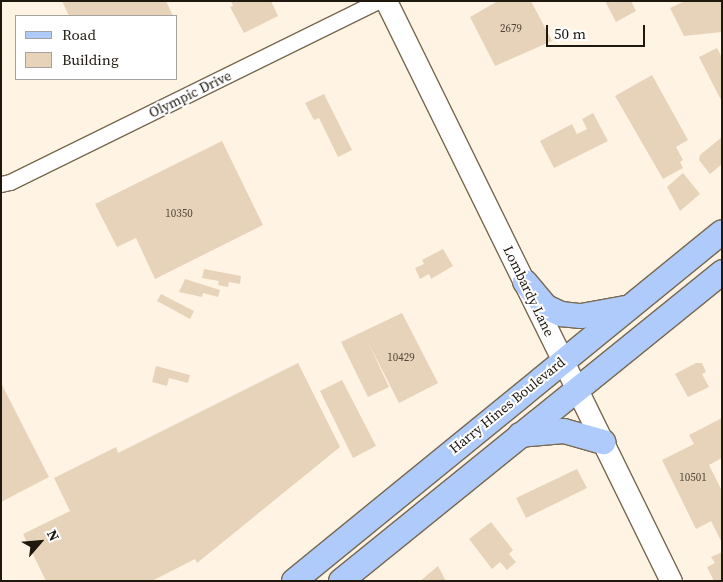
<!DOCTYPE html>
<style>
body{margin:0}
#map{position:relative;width:723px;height:582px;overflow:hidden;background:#fff3e3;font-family:"Source Serif 4",serif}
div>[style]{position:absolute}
.building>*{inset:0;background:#e7d3b9}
.roads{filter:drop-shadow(1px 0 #796851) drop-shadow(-1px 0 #796851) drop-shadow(0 1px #796851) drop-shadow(0 -1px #796851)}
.street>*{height:15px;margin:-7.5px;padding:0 7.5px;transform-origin:7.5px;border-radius:7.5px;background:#fff}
.secondary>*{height:21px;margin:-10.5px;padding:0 10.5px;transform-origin:10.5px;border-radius:10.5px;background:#fff}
.primary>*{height:24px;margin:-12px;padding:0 12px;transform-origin:12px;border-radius:12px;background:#afcbfb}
span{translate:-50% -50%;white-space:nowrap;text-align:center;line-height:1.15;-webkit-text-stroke:4px #fff;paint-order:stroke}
.number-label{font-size:11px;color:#51473a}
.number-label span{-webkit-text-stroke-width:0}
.street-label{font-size:14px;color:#1f180f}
.frame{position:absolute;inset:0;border:2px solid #1f180f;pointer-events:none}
.legend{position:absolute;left:15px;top:15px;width:162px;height:65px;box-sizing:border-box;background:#fff;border:1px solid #a5a39f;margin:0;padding:6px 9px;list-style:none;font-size:15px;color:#1f180f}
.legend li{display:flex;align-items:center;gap:10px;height:25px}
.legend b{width:25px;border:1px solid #a5a39f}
.north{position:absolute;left:15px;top:517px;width:50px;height:50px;-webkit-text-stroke:4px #fff;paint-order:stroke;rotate:63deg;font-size:14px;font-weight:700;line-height:20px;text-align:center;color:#1f180f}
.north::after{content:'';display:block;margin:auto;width:18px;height:22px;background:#1f180f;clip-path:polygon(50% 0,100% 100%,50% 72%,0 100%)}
.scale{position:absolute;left:546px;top:25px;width:99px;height:22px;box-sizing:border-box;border:2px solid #1f180f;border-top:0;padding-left:6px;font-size:15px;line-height:18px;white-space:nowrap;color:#1f180f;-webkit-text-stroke:4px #fff;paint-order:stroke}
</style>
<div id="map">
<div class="building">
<i style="clip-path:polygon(62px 1px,166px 1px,173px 16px,69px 16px)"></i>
<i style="clip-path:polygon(231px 1px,271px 1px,278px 16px,244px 33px,230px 7px,233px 6px)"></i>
<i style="clip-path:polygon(498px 1px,531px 1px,552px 41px,495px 66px,470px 17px)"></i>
<i style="clip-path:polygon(605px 1px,631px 1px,636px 11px,616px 22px)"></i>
<i style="clip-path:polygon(685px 1px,722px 1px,722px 32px,684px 36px,670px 8px)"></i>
<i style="clip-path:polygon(717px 48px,722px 58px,722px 102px,699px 57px)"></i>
<i style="clip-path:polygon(652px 75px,688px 140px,676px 147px,683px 160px,680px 162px,683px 168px,663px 179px,615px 96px)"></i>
<i style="clip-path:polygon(324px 94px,352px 150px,338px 157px,319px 118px,314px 120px,305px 103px)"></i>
<i style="clip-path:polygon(593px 113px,608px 141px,554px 168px,540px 141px,572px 124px,577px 134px,587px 129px,582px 119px)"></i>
<i style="clip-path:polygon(722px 137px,722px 164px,710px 174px,699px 160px,700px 155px)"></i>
<i style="clip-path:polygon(222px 141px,263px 225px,155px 279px,136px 238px,117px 247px,95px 204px)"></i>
<i style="clip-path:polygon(683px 173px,700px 194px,680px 211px,667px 187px)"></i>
<i style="clip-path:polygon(443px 249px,453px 266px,431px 279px,429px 274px,420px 279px,415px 268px,424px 264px,422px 260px)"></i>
<i style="clip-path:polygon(204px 269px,241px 276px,240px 284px,229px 282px,228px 287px,218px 285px,219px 281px,202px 278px)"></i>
<i style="clip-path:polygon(185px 279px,220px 290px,218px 297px,203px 293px,202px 297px,179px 292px)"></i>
<i style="clip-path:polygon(161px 294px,194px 311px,190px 319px,157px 301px)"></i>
<i style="clip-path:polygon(402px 313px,438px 383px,399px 403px,368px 342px,389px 387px,368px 397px,341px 342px)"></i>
<i style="clip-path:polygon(298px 363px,340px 447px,197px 563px,195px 559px,152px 581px,46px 581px,23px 534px,70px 511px,54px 478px,116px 447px,118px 453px)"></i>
<i style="clip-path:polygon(696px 363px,702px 363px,706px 372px,702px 374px,709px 387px,688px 397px,675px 374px)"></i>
<i style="clip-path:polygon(156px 366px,190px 375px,188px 383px,169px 378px,167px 386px,152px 382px)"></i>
<i style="clip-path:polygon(342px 380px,376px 446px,353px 458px,320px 391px)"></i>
<i style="clip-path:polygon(1px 383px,49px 477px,1px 502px)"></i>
<i style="clip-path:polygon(722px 418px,722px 458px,709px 465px,722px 491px,722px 543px,711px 521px,696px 529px,662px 460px,694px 444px,689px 435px)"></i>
<i style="clip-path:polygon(577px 469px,587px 488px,526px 518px,516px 498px)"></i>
<i style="clip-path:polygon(491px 522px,513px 550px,509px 554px,516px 562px,507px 570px,500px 562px,492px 569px,469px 539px)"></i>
<i style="clip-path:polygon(722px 552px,722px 581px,714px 581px,707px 567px,715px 563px,711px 557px)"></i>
<i style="clip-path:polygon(438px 566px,446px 581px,420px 581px)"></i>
</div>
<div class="roads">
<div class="street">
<i style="left:1px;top:184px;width:9px;rotate:-13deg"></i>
<i style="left:10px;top:182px;width:410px;rotate:-26.2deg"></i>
</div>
<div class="secondary">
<i style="left:386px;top:1px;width:646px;rotate:63.83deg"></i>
</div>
<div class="primary">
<i style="left:525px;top:282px;width:33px;rotate:50deg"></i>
<i style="left:546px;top:307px;width:17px;rotate:25deg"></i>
<i style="left:561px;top:314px;width:20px;rotate:6deg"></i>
<i style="left:581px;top:316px;width:45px;rotate:-10.3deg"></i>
<i style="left:520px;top:435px;width:44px;rotate:-5.2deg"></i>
<i style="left:564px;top:431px;width:41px;rotate:15.8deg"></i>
<i style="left:294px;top:581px;width:552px;rotate:-39.19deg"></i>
<i style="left:341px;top:581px;width:491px;rotate:-39deg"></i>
</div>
</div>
<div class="number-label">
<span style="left:511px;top:29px">2679</span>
<span style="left:179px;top:214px">10350</span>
<span style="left:401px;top:358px">10429</span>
<span style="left:693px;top:478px">10501</span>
</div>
<div class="street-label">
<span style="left:190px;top:94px;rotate:-26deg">Olympic Drive</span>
<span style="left:529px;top:291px;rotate:64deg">Lombardy Lane</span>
<span style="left:507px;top:405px;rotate:-39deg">Harry Hines Boulevard</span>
</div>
<div class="frame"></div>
<ul class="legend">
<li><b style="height:6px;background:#afcbfb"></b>Road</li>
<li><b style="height:14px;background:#e7d3b9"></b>Building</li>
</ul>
<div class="north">N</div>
<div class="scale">50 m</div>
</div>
